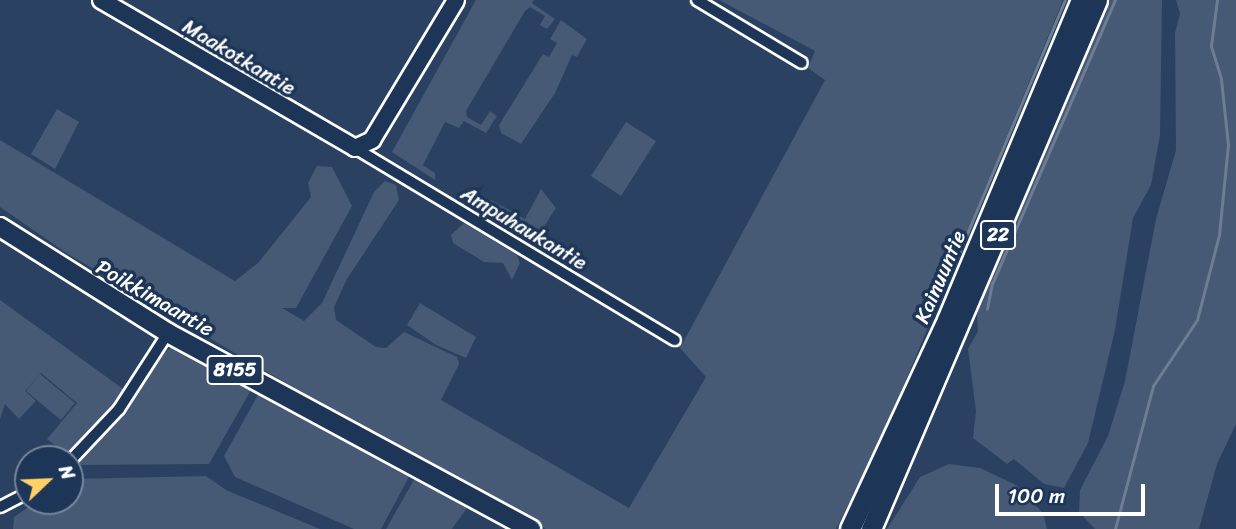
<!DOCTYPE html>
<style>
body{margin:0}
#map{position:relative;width:1236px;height:529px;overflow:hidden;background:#2a4161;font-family:Sriracha,sans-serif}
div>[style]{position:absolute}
.green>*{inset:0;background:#465975}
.stream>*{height:2.5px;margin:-1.25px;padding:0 1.25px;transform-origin:1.25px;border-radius:1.25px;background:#6d7d92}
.roads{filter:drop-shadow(2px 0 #fff) drop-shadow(-2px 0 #fff) drop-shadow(0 2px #fff) drop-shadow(0 -2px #fff)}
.street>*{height:10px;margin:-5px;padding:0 5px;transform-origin:5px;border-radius:5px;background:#1d3557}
.secondary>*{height:16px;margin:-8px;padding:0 8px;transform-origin:8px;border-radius:8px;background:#1d3557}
.primary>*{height:18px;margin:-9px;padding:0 9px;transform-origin:9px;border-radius:9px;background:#1d3557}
.highway>*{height:19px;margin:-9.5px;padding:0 9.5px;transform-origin:9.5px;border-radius:9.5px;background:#1d3557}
span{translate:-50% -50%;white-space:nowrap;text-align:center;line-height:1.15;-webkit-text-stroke:7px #1d3557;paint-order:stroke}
.shield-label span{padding:2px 5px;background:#1d3557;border:2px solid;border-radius:5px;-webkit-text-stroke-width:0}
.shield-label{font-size:19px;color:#fff;font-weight:700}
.street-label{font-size:21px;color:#fff}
.north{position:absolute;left:14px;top:445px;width:70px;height:70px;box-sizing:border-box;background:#1d3557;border:2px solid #77869a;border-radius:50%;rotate:67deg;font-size:19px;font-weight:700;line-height:28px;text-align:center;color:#fff}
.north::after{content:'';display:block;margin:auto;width:24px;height:32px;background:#ffd166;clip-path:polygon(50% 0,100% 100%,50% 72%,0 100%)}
.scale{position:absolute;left:995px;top:484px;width:150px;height:32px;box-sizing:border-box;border:4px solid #fff;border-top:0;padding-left:9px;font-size:21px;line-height:24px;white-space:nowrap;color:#fff;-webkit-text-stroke:5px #1d3557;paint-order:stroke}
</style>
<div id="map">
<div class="green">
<i style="clip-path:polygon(476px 0,534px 0,532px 3px,555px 19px,547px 29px,540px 25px,545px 16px,530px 7px,525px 11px,466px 111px,467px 117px,481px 125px,490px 111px,497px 116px,486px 133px,464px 121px,459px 128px,445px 122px,423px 165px,435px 173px,435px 180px,392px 152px)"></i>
<i style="clip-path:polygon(719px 0,1063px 0,883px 436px,836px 529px,546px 529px,424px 465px,68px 254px,0 207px,0 140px,235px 281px,258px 263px,311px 197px,308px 183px,317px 166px,332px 167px,352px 206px,296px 308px,282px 308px,304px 321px,322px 303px,374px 192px,385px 181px,396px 185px,399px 200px,347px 279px,334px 307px,336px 320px,376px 347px,386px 348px,404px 332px,457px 357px,459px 364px,441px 400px,629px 508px,706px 377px,680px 348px,825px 80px,808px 68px,815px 51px)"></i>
<i style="clip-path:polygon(1104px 0,1162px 0,1160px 135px,1151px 185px,1133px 218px,1115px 330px,1088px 443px,1064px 488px,1044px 484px,1014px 459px,1007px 464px,973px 438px,976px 411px,968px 349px,978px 331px,977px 315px,990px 271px)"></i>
<i style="clip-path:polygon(1176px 0,1236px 0,1236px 424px,1217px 464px,1199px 529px,1095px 529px,1079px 512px,1080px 490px,1108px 436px,1125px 381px,1156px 219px,1176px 150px,1175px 33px,1180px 14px)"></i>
<i style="clip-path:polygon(561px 20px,587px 39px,577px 57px,572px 55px,555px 93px,521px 144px,501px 133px,499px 125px,543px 54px,549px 57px,557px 43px,550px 39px)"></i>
<i style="clip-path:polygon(57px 109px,79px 122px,55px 169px,31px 154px)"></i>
<i style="clip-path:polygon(626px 122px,656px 141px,621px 196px,591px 176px)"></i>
<i style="clip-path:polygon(541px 189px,556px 208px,536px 239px,478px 206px,484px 196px,525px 219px)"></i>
<i style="clip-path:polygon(464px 223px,517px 255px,520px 263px,512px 280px,503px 263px,484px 262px,453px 243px,451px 235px)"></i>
<i style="clip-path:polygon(0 300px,133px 396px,161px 354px,172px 347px,251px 390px,209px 464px,81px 465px,47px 439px,77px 403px,41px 373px,25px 391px,36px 401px,19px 419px,5px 404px,0 419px)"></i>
<i style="clip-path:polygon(420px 303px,476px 337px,466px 358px,436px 345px,407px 325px)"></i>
<i style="clip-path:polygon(40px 374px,75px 403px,61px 420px,26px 391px)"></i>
<i style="clip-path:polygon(259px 393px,410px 475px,381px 529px,354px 529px,235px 477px,224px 456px)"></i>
<i style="clip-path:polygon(949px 464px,980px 468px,1016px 485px,1043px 513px,1047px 529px,887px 529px,920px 477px)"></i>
<i style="clip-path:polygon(206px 476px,226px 490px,320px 529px,13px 529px,14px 517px,37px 501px,70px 501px,70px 479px)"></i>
<i style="clip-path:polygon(415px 478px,467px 508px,452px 529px,386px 529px)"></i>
</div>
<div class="stream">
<i style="left:949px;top:277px;width:300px;rotate:-67.3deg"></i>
<i style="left:987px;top:309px;width:25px;rotate:-79deg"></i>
<i style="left:992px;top:284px;width:309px;rotate:-66.6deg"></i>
<i style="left:1115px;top:529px;width:148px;rotate:-75.1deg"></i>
<i style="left:1153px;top:386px;width:79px;rotate:-56.3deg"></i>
<i style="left:1197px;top:320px;width:88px;rotate:-75.5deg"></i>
<i style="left:1219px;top:235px;width:90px;rotate:-84.3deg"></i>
<i style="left:1228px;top:145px;width:66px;rotate:-96.1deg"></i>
<i style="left:1221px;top:79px;width:34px;rotate:-107deg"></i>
<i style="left:1211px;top:46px;width:46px;rotate:-82.6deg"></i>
</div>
<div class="roads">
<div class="street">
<i style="left:697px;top:0;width:122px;rotate:31deg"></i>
<i style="left:355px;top:148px;width:373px;rotate:31deg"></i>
<i style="left:70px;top:461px;width:71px;rotate:-46.7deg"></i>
<i style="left:119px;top:409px;width:90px;rotate:-57.2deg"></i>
<i style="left:0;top:507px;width:31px;rotate:-27deg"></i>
</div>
<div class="secondary">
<i style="left:101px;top:0;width:294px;rotate:30.2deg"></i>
<i style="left:355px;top:148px;width:19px;rotate:-25deg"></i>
<i style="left:372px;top:140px;width:163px;rotate:-59deg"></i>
</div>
<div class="primary">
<i style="left:0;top:227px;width:199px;rotate:32.2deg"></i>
<i style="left:168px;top:333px;width:413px;rotate:28.4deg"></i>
</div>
<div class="highway">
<i style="left:850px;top:529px;width:230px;rotate:-65.1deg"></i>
<i style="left:947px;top:320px;width:347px;rotate:-67.3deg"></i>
<i style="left:871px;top:529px;width:575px;rotate:-66.87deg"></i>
</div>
</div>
<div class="shield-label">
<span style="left:998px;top:235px">22</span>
<span style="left:235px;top:370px">8155</span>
</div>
<div class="street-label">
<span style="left:239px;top:57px;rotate:31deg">Maakotkantie</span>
<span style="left:524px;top:228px;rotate:31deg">Ampuhaukantie</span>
<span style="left:940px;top:277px;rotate:-67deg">Kainuuntie</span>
<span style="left:155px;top:298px;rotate:30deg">Poikkimaantie</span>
</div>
<div class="north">N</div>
<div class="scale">100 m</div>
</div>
